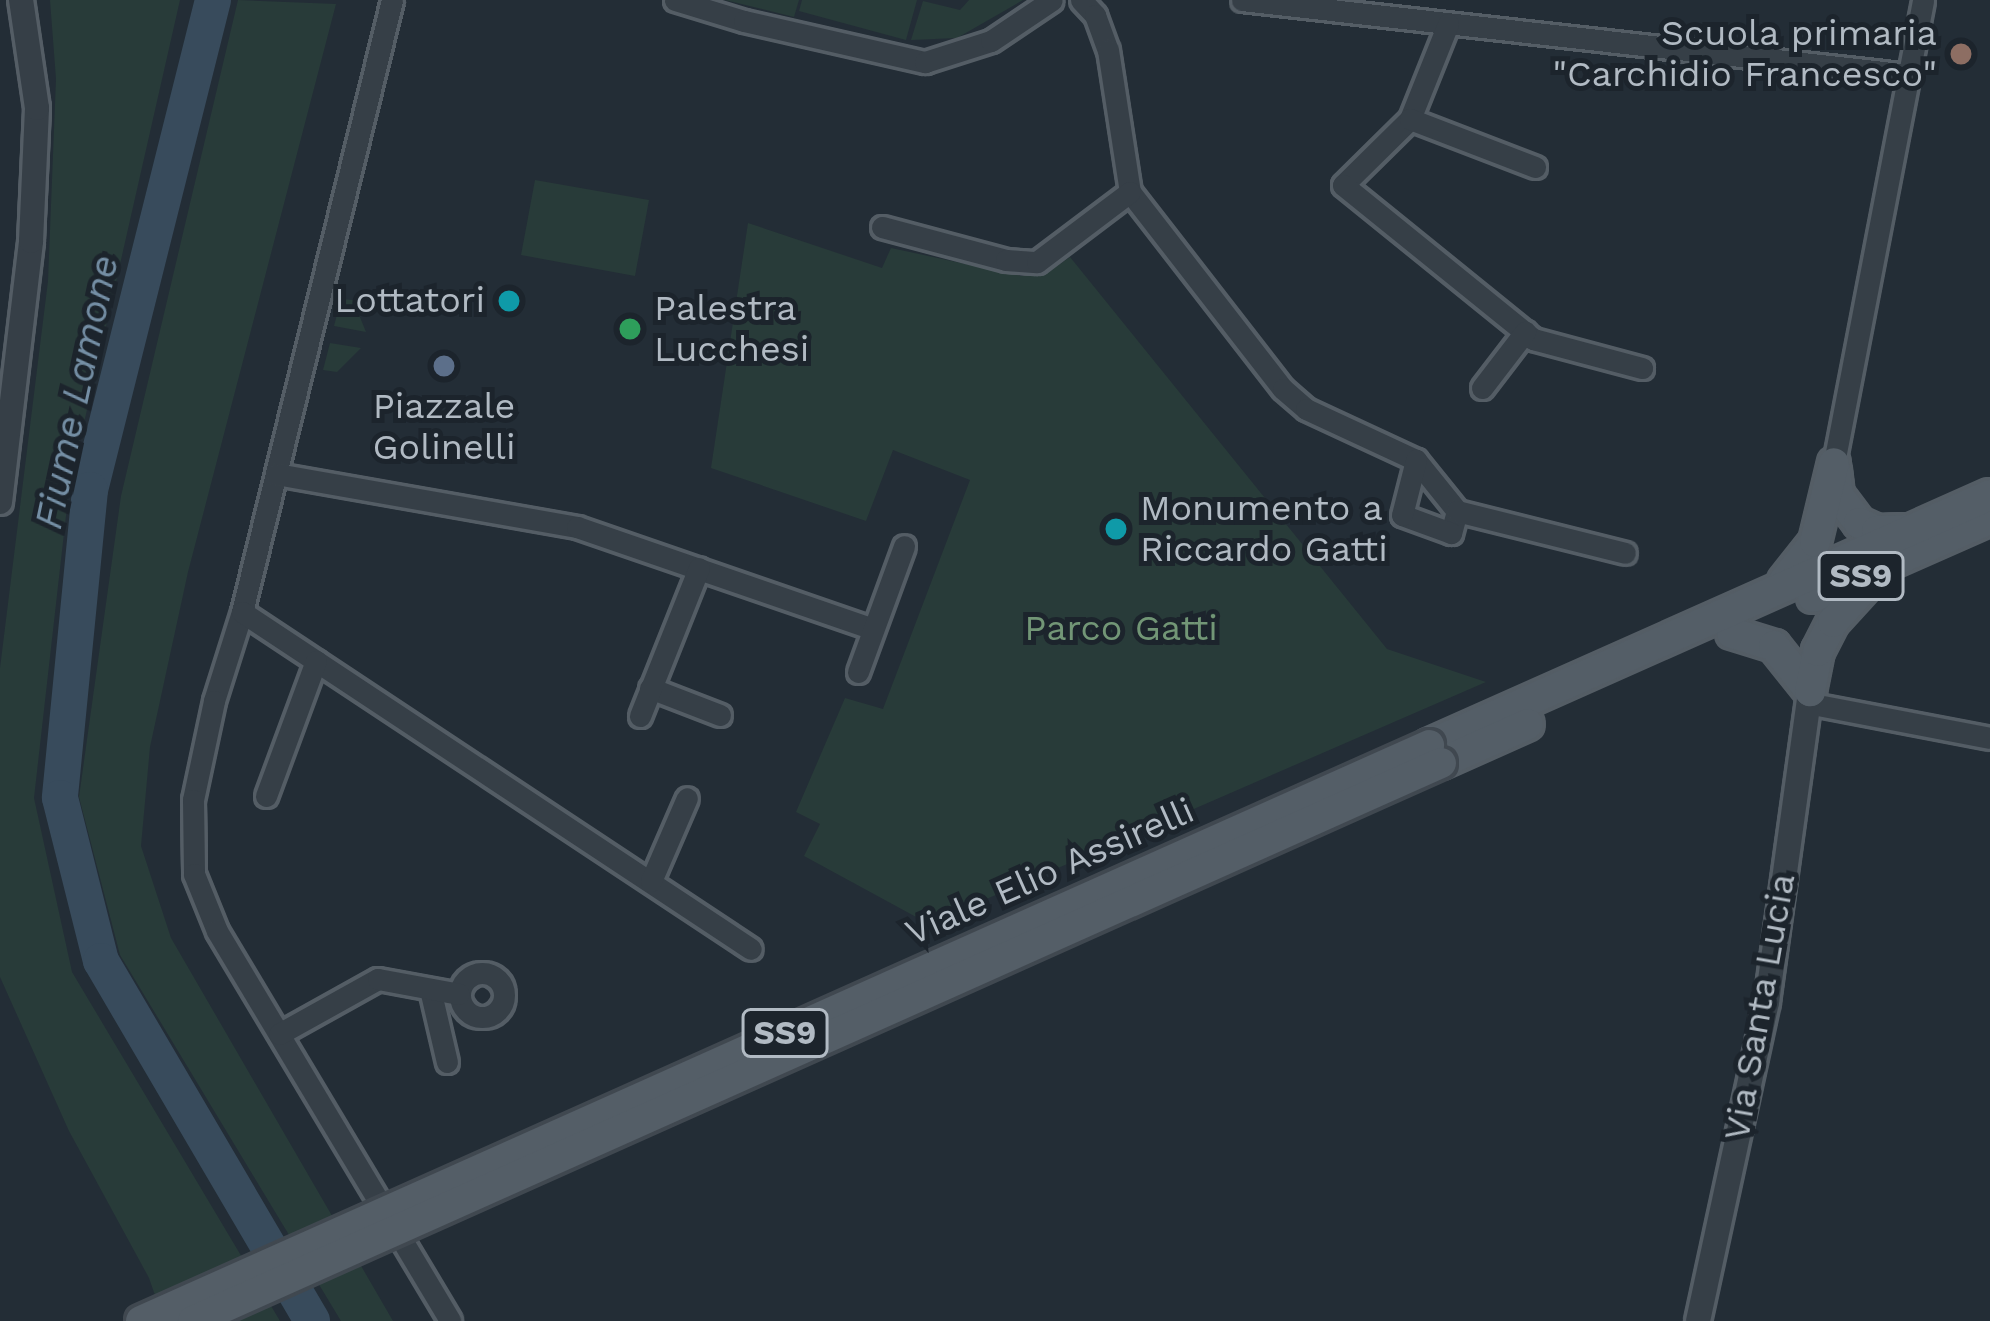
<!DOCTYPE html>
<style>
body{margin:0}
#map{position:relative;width:1990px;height:1321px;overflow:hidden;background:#232d36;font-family:"Work Sans",sans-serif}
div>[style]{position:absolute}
.green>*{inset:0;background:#283b39}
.river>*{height:36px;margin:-18px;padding:0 18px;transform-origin:18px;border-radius:18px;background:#384b5c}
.roads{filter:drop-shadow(3px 0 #545d65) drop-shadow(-3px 0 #545d65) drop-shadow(0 3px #545d65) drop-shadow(0 -3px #545d65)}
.minor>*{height:21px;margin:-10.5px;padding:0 10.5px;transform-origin:10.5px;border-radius:10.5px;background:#363f47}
.minor>.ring{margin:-10.5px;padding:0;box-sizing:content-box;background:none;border:21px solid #363f47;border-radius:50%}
.tertiary>*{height:24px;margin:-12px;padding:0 12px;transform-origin:12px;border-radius:12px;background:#363f47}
.primary>*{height:30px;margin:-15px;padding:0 15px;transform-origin:15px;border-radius:15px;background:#545e67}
.bridges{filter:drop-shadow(3px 0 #404850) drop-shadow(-3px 0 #404850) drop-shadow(0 3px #404850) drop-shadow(0 -3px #404850)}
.primary-bridge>*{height:30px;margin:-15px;padding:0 15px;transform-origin:15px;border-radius:15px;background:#545e67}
.dots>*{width:33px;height:33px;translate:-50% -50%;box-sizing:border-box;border:6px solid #1c242c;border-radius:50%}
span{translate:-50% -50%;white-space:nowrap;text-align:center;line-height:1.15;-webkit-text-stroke:10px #1c242c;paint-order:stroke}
.shield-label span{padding:3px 9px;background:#1c242c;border:3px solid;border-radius:9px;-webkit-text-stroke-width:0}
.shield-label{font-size:33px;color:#b1bac3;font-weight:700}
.poi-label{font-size:36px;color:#b1bac3}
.right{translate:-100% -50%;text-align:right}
.left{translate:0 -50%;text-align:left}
.park-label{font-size:36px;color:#729676}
.street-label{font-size:36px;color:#b1bac3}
.water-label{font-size:39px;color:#748ea4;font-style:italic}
</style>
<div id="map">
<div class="green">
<i style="clip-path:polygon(50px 0,180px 0,69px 489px,34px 798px,72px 972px,280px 1321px,164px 1321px,149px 1278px,69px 1131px,0 977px,0 668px,48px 281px,56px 79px)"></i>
<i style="clip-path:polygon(238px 0,336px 4px,188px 572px,150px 747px,141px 846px,171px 938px,393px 1321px,341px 1321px,120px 955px,79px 797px,121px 496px)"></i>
<i style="clip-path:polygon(725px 0,799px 0,794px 17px)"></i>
<i style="clip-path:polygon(802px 0,917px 0,906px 40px,799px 11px)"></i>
<i style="clip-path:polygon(969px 0,1023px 0,957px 38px,911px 40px,923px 1px,960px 10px)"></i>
<i style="clip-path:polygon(535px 180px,649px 200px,635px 276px,521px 255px)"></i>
<i style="clip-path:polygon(748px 223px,882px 268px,891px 248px,1022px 276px,1050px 271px,1070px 257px,1387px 649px,1486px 682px,929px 924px,804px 856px,820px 824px,796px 812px,845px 698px,883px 709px,970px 480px,893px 450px,866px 521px,711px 468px)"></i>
<i style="clip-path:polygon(341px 299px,353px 300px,366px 332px,334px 326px)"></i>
<i style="clip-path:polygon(330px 343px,361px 348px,337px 372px,323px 370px)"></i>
</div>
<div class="river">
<i style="left:213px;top:0;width:505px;rotate:104.09deg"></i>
<i style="left:90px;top:490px;width:309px;rotate:95.6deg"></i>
<i style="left:60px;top:798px;width:168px;rotate:75.9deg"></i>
<i style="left:101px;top:961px;width:417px;rotate:59.6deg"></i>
</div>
<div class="roads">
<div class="minor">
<i style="left:392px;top:0;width:630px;rotate:103.77deg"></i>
<i style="left:242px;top:612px;width:93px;rotate:107.5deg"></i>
<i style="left:214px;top:701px;width:101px;rotate:102deg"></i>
<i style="left:193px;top:800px;width:74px;rotate:89.2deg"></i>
<i style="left:194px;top:874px;width:61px;rotate:68deg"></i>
<i style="left:217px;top:931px;width:454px;rotate:59.1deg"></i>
<i style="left:675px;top:0;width:72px;rotate:16.9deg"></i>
<i style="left:744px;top:21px;width:186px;rotate:12.8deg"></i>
<i style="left:925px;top:62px;width:69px;rotate:-17.7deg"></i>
<i style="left:991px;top:41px;width:73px;rotate:-33.9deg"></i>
<i style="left:1081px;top:0;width:21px;rotate:47deg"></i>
<i style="left:1095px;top:15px;width:37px;rotate:70deg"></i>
<i style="left:1108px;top:50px;width:144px;rotate:81.2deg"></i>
<i style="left:1130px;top:192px;width:249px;rotate:52.2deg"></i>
<i style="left:1283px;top:389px;width:30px;rotate:41deg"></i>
<i style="left:1306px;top:409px;width:121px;rotate:24.9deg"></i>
<i style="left:1416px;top:460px;width:65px;rotate:51.2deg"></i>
<i style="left:1457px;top:511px;width:23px;rotate:105deg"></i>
<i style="left:1451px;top:533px;width:52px;rotate:-159.8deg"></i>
<i style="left:1402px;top:515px;width:57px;rotate:-75.7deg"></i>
<i style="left:1242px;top:0;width:672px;rotate:6.41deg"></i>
<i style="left:1448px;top:24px;width:102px;rotate:111.8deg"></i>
<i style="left:1410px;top:119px;width:94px;rotate:135.4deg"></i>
<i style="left:1343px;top:185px;width:245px;rotate:39deg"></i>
<i style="left:1533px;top:339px;width:113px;rotate:14.9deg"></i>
<i style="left:1410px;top:119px;width:134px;rotate:21deg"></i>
<i style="left:882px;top:227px;width:128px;rotate:14.9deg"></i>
<i style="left:1006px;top:260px;width:31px;rotate:4deg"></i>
<i style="left:1037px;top:262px;width:116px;rotate:-37deg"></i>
<i style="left:1482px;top:388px;width:71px;rotate:-52.5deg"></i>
<i style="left:1834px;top:463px;width:471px;rotate:-79.1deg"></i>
<i style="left:276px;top:474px;width:306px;rotate:10deg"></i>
<i style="left:577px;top:527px;width:313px;rotate:19deg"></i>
<i style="left:1457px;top:511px;width:173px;rotate:14deg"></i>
<i style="left:242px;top:612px;width:610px;rotate:33.51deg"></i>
<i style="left:858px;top:672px;width:134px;rotate:-69.9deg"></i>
<i style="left:650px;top:688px;width:75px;rotate:21.1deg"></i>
<i style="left:1807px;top:703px;width:186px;rotate:10.8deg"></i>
<i style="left:640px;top:716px;width:159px;rotate:-68.3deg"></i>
<i style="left:266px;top:796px;width:144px;rotate:-69.7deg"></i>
<i style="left:651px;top:881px;width:90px;rotate:-66.6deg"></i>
<i class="ring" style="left:460px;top:973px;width:23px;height:23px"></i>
<i style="left:430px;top:989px;width:75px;rotate:76.9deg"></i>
<i style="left:279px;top:1034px;width:113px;rotate:-29.1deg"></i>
<i style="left:378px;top:979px;width:82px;rotate:10.5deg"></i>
</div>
<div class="tertiary">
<i style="left:0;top:502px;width:263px;rotate:-83.2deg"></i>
<i style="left:31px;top:241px;width:133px;rotate:-87.4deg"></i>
<i style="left:37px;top:108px;width:109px;rotate:-98.4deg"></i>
<i style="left:1698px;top:1321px;width:326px;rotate:-77.8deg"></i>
<i style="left:1767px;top:1002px;width:314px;rotate:-82.1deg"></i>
</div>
<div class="primary">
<i style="left:1835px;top:470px;width:25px;rotate:83deg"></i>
<i style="left:1838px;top:495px;width:35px;rotate:53deg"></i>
<i style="left:1859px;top:523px;width:20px;rotate:24deg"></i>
<i style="left:1877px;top:531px;width:28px;rotate:-2deg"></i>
<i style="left:1784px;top:581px;width:50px;rotate:-51.5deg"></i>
<i style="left:1815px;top:542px;width:81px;rotate:-76.5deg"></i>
<i style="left:1813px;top:597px;width:193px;rotate:-23.8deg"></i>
<i style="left:1732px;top:633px;width:44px;rotate:17.2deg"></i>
<i style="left:1774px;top:646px;width:58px;rotate:51.3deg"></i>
<i style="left:1810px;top:691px;width:41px;rotate:-78.7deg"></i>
<i style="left:1818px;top:651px;width:33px;rotate:-63deg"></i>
<i style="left:1833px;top:622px;width:59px;rotate:-47.7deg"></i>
<i style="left:1429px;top:745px;width:614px;rotate:-24.02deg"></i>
<i style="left:1441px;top:763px;width:95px;rotate:-24.1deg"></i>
</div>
</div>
<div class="bridges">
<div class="primary-bridge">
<i style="left:141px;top:1321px;width:1411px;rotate:-24.09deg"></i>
<i style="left:193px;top:1321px;width:1367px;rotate:-24.09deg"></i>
</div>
</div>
<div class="dots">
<i style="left:1961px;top:54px;background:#8d6e63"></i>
<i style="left:509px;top:301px;background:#0f9aa8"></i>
<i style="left:630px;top:329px;background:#2e9e5b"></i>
<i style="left:444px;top:366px;background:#5c6f8a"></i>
<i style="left:1116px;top:529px;background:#0f9aa8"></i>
</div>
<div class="shield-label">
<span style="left:1861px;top:576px">SS9</span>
<span style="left:785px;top:1033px">SS9</span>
</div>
<div class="poi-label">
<span class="right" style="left:1937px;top:54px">Scuola primaria<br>"Carchidio Francesco"</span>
<span class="right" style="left:485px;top:301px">Lottatori</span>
<span class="left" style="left:654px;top:329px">Palestra<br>Lucchesi</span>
<span style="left:444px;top:427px">Piazzale<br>Golinelli</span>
<span class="left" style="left:1140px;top:529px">Monumento a<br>Riccardo Gatti</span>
</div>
<div class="park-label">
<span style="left:1121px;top:629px">Parco Gatti</span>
</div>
<div class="street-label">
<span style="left:1050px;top:872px;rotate:-24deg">Viale Elio Assirelli</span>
<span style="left:1760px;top:1007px;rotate:-80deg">Via Santa Lucia</span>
</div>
<div class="water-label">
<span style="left:77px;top:392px;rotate:-78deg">Fiume Lamone</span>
</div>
</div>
